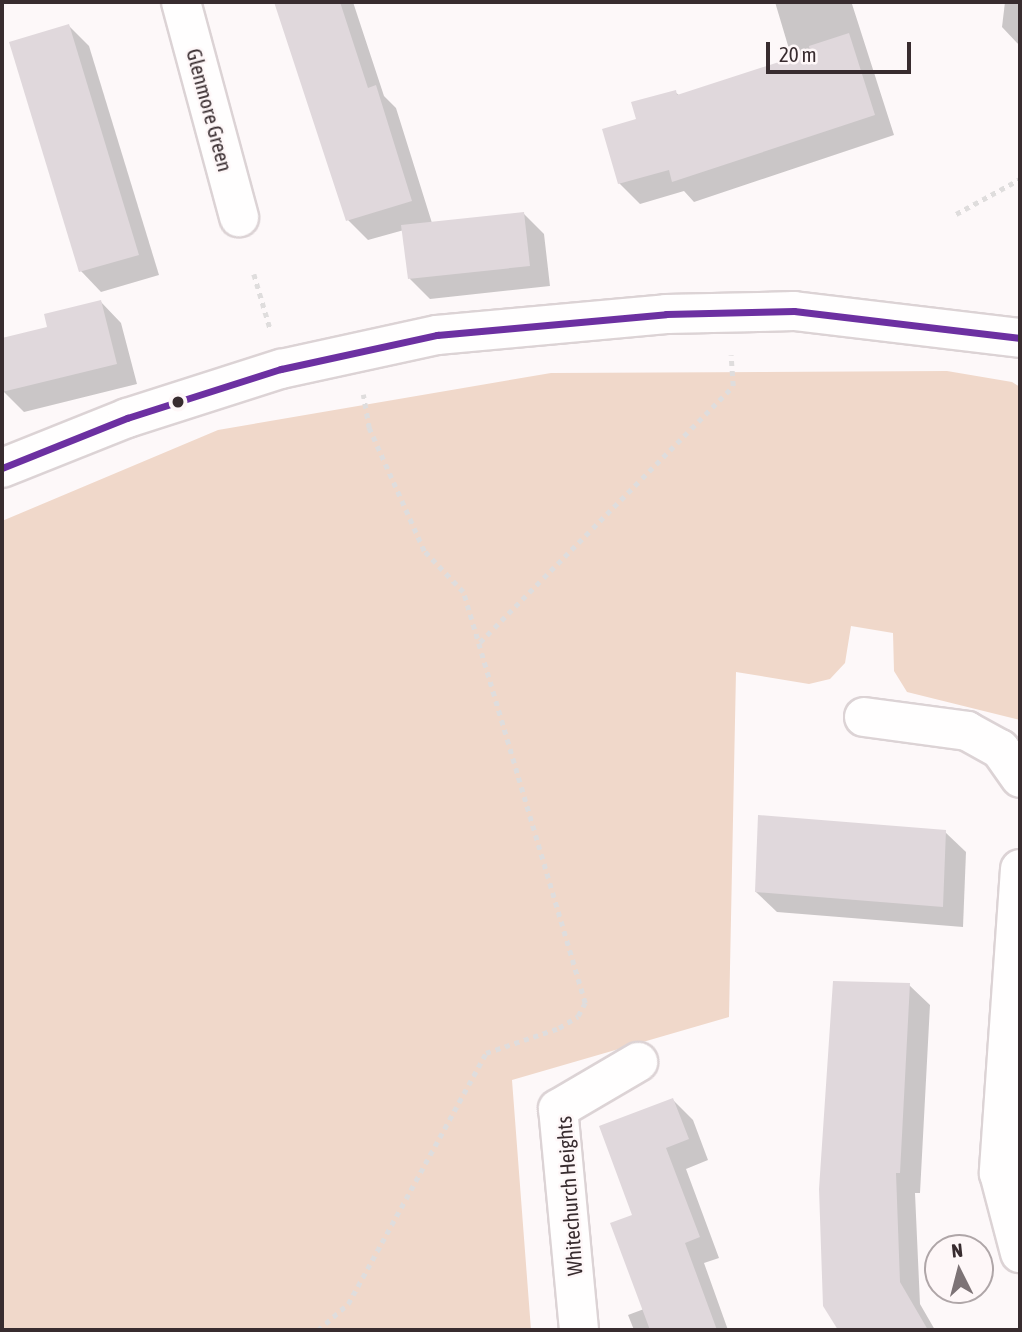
<!DOCTYPE html>
<style>
body{margin:0}
#map{position:relative;width:1022px;height:1332px;overflow:hidden;background:#fdf8f9;font-family:"Asap Condensed",sans-serif}
div>[style]{position:absolute}
.green>*{inset:0;background:#f0d8ca}
.shadow>*{inset:0;background:#0003}
.building>*{inset:0;background:#e0d8dc}
.path>*{height:4.5px;margin-top:-2.25px;transform-origin:0;background:repeating-linear-gradient(90deg,#dfdddd 0 5px,transparent 0 10px)}
.roads{filter:drop-shadow(2px 0 #dcd3d5) drop-shadow(-2px 0 #dcd3d5) drop-shadow(0 2px #dcd3d5) drop-shadow(0 -2px #dcd3d5)}
.minor>*{height:38px;margin:-19px;padding:0 19px;transform-origin:19px;border-radius:19px;background:#fffefe}
.bus-1>*{height:7px;margin:-3.5px;padding:0 3.5px;transform-origin:3.5px;border-radius:3.5px;background:#6c30a1}
.dots>*{width:19px;height:19px;translate:-50% -50%;box-sizing:border-box;border:4px solid #fef7f8;border-radius:50%}
span{translate:-50% -50%;white-space:nowrap;text-align:center;line-height:1.15;-webkit-text-stroke:5px #fef7f8;paint-order:stroke}
.street-label{font-size:21px;color:#382c2f}
.frame{position:absolute;inset:0;border:4px solid #382c2f;pointer-events:none}
.north{position:absolute;left:924px;top:1234px;width:70px;height:70px;box-sizing:border-box;background:#fef7f8;border:2px solid #afa6a8;border-radius:50%;rotate:354deg;font-size:19px;font-weight:700;line-height:28px;text-align:center;color:#382c2f}
.north::after{content:'';display:block;margin:auto;width:24px;height:32px;background:#7d7376;clip-path:polygon(50% 0,100% 100%,50% 72%,0 100%)}
.scale{position:absolute;left:766px;top:42px;width:145px;height:32px;box-sizing:border-box;border:4px solid #382c2f;border-top:0;padding-left:9px;font-size:21px;line-height:24px;white-space:nowrap;color:#382c2f;-webkit-text-stroke:5px #fef7f8;paint-order:stroke}
</style>
<div id="map">
<div class="green">
<i style="clip-path:polygon(947px 371px,1012px 382px,1020px 387px,1020px 720px,907px 692px,894px 671px,893px 633px,851px 626px,845px 663px,830px 679px,809px 684px,736px 672px,729px 1017px,512px 1080px,531px 1330px,2px 1330px,2px 521px,218px 430px,551px 373px)"></i>
</div>
<div class="shadow">
<i style="clip-path:polygon(276px 2px,353px 2px,384px 96px,396px 108px,432px 223px,524px 214px,544px 234px,550px 286px,430px 299px,410px 279px,404px 230px,368px 240px,348px 220px)"></i>
<i style="clip-path:polygon(775px 2px,859px 2px,852px 4px,894px 135px,694px 202px,684px 191px,640px 204px,619px 183px,638px 120px,675px 92px,680px 96px,792px 59px)"></i>
<i style="clip-path:polygon(1005px 2px,1020px 2px,1020px 46px,1002px 27px)"></i>
<i style="clip-path:polygon(69px 26px,89px 46px,159px 275px,101px 292px,81px 271px)"></i>
<i style="clip-path:polygon(101px 302px,121px 323px,137px 384px,24px 412px,3px 391px,2px 339px,49px 329px)"></i>
<i style="clip-path:polygon(945px 832px,966px 852px,963px 927px,777px 912px,756px 892px)"></i>
<i style="clip-path:polygon(909px 985px,930px 1005px,920px 1193px,915px 1193px,920px 1304px,935px 1330px,840px 1330px,825px 1305px)"></i>
<i style="clip-path:polygon(673px 1100px,693px 1120px,708px 1160px,686px 1169px,719px 1258px,704px 1263px,728px 1330px,634px 1330px,628px 1315px,644px 1309px,634px 1216px)"></i>
</div>
<div class="building">
<i style="clip-path:polygon(274px 2px,340px 2px,368px 88px,376px 85px,412px 201px,346px 221px)"></i>
<i style="clip-path:polygon(69px 24px,139px 255px,79px 272px,9px 42px)"></i>
<i style="clip-path:polygon(849px 33px,875px 115px,672px 182px,669px 170px,618px 184px,602px 129px,636px 119px,631px 102px,676px 90px,677px 95px,810px 52px,809px 46px)"></i>
<i style="clip-path:polygon(524px 212px,530px 266px,408px 279px,401px 225px)"></i>
<i style="clip-path:polygon(101px 300px,117px 364px,2px 392px,2px 338px,47px 327px,44px 314px)"></i>
<i style="clip-path:polygon(758px 815px,946px 830px,943px 907px,755px 892px)"></i>
<i style="clip-path:polygon(833px 981px,910px 983px,900px 1173px,896px 1173px,900px 1282px,928px 1330px,838px 1330px,823px 1306px,819px 1189px)"></i>
<i style="clip-path:polygon(673px 1098px,689px 1139px,666px 1148px,700px 1237px,685px 1243px,717px 1330px,650px 1330px,610px 1223px,632px 1215px,599px 1126px)"></i>
</div>
<div class="path">
<i style="left:956px;top:214px;width:73px;rotate:-28.7deg"></i>
<i style="left:254px;top:274px;width:56px;rotate:73.5deg"></i>
<i style="left:480px;top:642px;width:360px;rotate:-45.3deg"></i>
<i style="left:733px;top:386px;width:31px;rotate:-94deg"></i>
<i style="left:318px;top:1330px;width:40px;rotate:-41deg"></i>
<i style="left:348px;top:1304px;width:286px;rotate:-61.2deg"></i>
<i style="left:486px;top:1053px;width:77px;rotate:-18.9deg"></i>
<i style="left:559px;top:1028px;width:22px;rotate:-32deg"></i>
<i style="left:578px;top:1016px;width:15px;rotate:-62deg"></i>
<i style="left:585px;top:1003px;width:429px;rotate:-106.5deg"></i>
<i style="left:463px;top:592px;width:57px;rotate:-133.6deg"></i>
<i style="left:424px;top:551px;width:135px;rotate:-114.1deg"></i>
<i style="left:369px;top:428px;width:34px;rotate:-100deg"></i>
</div>
<div class="roads">
<div class="minor">
<i style="left:181px;top:2px;width:223px;rotate:74.9deg"></i>
<i style="left:2px;top:468px;width:135px;rotate:-21.8deg"></i>
<i style="left:127px;top:418px;width:162px;rotate:-17.7deg"></i>
<i style="left:281px;top:369px;width:160px;rotate:-12.3deg"></i>
<i style="left:437px;top:335px;width:230px;rotate:-5.2deg"></i>
<i style="left:666px;top:314px;width:128px;rotate:-1.3deg"></i>
<i style="left:794px;top:311px;width:228px;rotate:6.8deg"></i>
<i style="left:864px;top:717px;width:104px;rotate:7.7deg"></i>
<i style="left:967px;top:731px;width:38px;rotate:29deg"></i>
<i style="left:1000px;top:749px;width:35px;rotate:55deg"></i>
<i style="left:1020px;top:869px;width:305px;rotate:94deg"></i>
<i style="left:999px;top:1173px;width:83px;rotate:75.3deg"></i>
<i style="left:579px;top:1330px;width:222px;rotate:-95.4deg"></i>
<i style="left:558px;top:1109px;width:93px;rotate:-30.4deg"></i>
</div>
</div>
<div class="bus-1">
<i style="left:2px;top:468px;width:135px;rotate:-21.8deg"></i>
<i style="left:127px;top:418px;width:162px;rotate:-17.7deg"></i>
<i style="left:281px;top:369px;width:160px;rotate:-12.3deg"></i>
<i style="left:437px;top:335px;width:230px;rotate:-5.2deg"></i>
<i style="left:666px;top:314px;width:128px;rotate:-1.3deg"></i>
<i style="left:794px;top:311px;width:228px;rotate:6.8deg"></i>
</div>
<div class="dots">
<i style="left:178px;top:402px;background:#382c2f"></i>
</div>
<div class="street-label">
<span style="left:210px;top:110px;rotate:75deg">Glenmore Green</span>
<span style="left:569px;top:1196px;rotate:-94deg">Whitechurch Heights</span>
</div>
<div class="frame"></div>
<div class="north">N</div>
<div class="scale">20 m</div>
</div>
